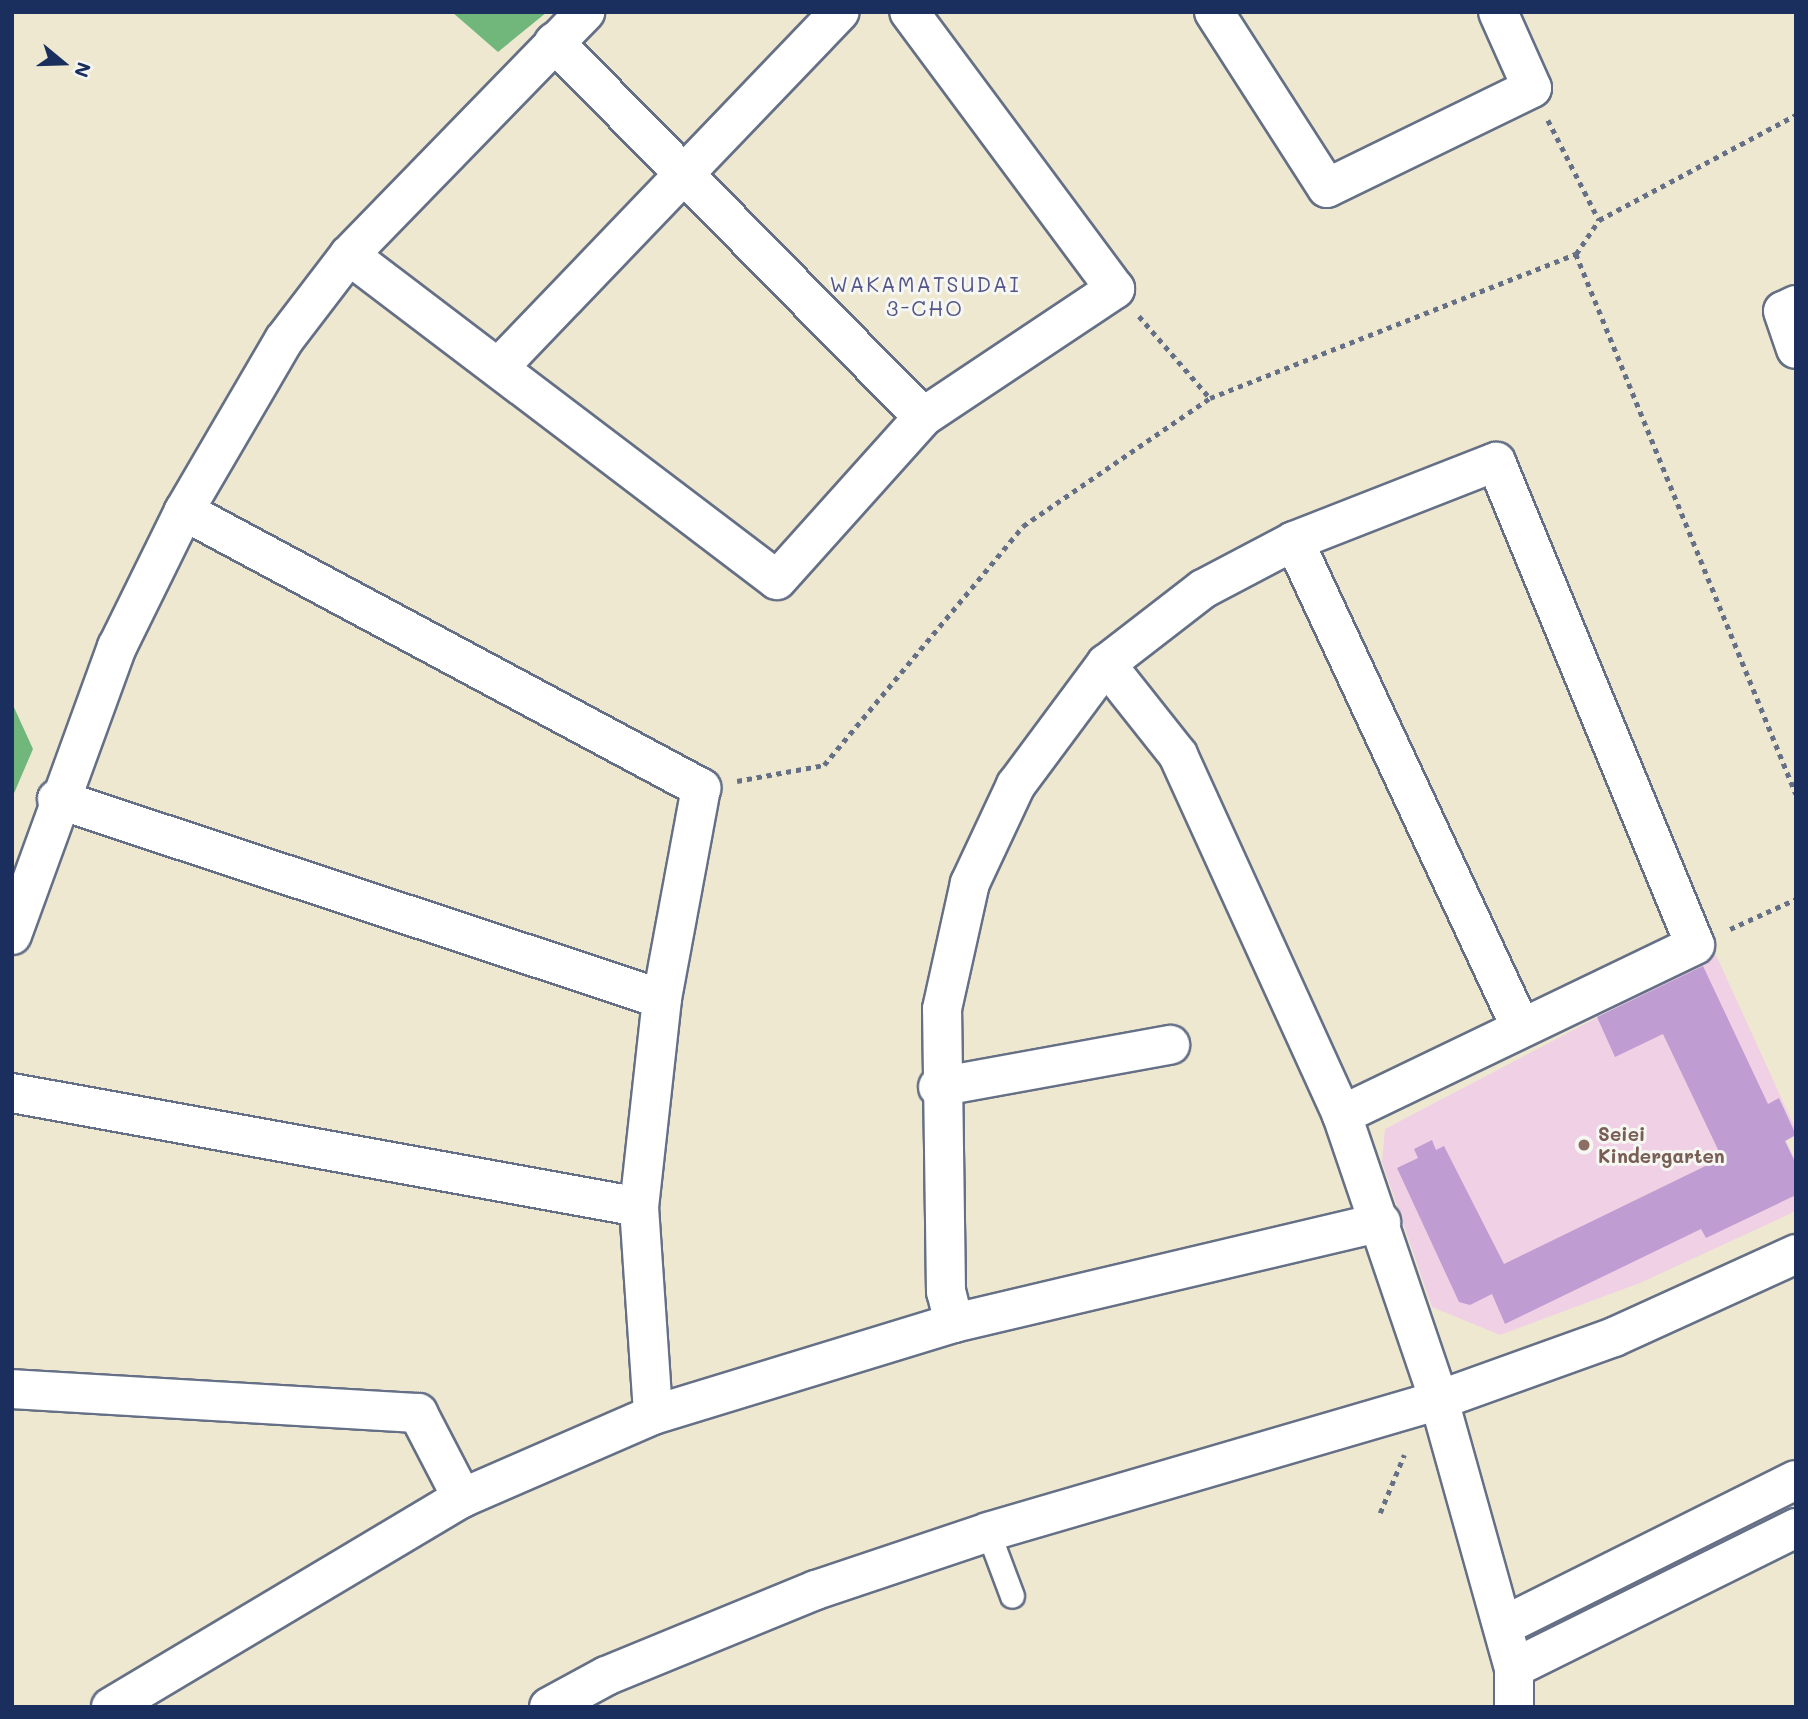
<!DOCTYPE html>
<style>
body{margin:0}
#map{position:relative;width:1808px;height:1719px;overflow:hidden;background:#eee8d1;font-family:Mali,sans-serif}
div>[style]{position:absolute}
.built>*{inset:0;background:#f0d0e5}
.forest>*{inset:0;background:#71b67a}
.building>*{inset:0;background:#bf9cd2}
.path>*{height:4.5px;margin-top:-2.25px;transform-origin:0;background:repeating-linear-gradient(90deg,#657086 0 5px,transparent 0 10px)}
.roads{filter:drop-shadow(2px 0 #657086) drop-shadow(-2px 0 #657086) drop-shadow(0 2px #657086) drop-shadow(0 -2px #657086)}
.service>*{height:23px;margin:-11.5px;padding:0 11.5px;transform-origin:11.5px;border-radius:11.5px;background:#fff}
.minor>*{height:38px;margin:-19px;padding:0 19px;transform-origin:19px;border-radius:19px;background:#fff}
.tertiary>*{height:38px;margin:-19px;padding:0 19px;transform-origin:19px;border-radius:19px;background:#fff}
.dots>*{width:19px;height:19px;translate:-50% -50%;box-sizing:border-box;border:4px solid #f6f6f2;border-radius:50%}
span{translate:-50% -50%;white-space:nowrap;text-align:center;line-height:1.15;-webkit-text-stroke:6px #f6f6f2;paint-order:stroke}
.education-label{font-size:19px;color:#785e54;font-weight:700}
.left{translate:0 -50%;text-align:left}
.neighbourhood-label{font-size:21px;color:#545587;letter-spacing:2px}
.frame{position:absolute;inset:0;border:14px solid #1b2f5e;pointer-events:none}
.north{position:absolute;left:28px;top:28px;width:70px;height:70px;-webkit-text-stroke:5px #f6f6f2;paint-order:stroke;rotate:109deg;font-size:19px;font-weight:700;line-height:28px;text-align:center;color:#1b2f5e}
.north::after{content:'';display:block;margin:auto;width:24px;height:32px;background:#1b2f5e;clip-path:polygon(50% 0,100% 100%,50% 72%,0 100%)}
</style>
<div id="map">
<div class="built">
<i style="clip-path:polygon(1716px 955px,1796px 1130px,1786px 1141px,1796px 1162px,1796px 1211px,1640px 1283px,1500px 1335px,1432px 1307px,1382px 1162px,1385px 1129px)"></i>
</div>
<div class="forest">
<i style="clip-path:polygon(452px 12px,547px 12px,498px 52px)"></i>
<i style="clip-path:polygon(12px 703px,33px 749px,12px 798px)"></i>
</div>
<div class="building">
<i style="clip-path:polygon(1703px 966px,1768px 1104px,1779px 1098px,1796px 1135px,1785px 1141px,1796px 1164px,1796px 1195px,1706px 1238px,1701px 1229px,1505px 1324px,1492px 1294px,1470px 1305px,1459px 1302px,1397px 1168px,1418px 1158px,1414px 1149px,1432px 1140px,1436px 1150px,1444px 1146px,1504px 1264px,1722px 1158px,1663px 1034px,1615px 1057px,1597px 1017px)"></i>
</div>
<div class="path">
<i style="left:1548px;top:120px;width:112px;rotate:63deg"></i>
<i style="left:1576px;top:254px;width:583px;rotate:67.83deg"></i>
<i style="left:1139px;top:316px;width:108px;rotate:49.1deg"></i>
<i style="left:737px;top:781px;width:88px;rotate:-10.4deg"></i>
<i style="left:824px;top:765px;width:311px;rotate:-50.2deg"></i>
<i style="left:1023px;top:526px;width:227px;rotate:-34.4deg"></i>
<i style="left:1210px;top:398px;width:393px;rotate:-21.5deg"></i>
<i style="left:1576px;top:254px;width:41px;rotate:-55.9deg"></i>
<i style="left:1599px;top:220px;width:223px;rotate:-28.1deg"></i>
<i style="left:1730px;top:929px;width:72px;rotate:-24.4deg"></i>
<i style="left:1380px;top:1513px;width:63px;rotate:-67.5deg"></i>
</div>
<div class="roads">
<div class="service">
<i style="left:988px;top:1532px;width:68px;rotate:69.4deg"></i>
</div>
<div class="minor">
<i style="left:1214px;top:12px;width:209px;rotate:57.3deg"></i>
<i style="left:1327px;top:188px;width:228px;rotate:-26deg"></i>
<i style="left:1532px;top:88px;width:83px;rotate:-114.1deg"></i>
<i style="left:554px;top:42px;width:526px;rotate:45.46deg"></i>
<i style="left:349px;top:255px;width:339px;rotate:-45.8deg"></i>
<i style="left:1796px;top:305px;width:14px;rotate:155deg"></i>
<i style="left:1783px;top:311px;width:40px;rotate:71.1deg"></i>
<i style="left:499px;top:367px;width:492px;rotate:-46.2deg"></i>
<i style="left:184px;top:511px;width:587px;rotate:28.18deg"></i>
<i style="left:701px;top:788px;width:215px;rotate:100.5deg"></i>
<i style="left:662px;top:999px;width:209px;rotate:96.3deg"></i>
<i style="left:639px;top:1207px;width:208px;rotate:86.1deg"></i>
<i style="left:1294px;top:541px;width:537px;rotate:65.01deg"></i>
<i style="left:1106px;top:664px;width:116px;rotate:51.6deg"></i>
<i style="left:1178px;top:755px;width:396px;rotate:65.5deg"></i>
<i style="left:1342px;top:1115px;width:301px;rotate:71.2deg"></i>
<i style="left:57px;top:799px;width:637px;rotate:18.29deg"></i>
<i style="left:12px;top:935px;width:307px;rotate:-70deg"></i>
<i style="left:117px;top:647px;width:152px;rotate:-63.8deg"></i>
<i style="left:184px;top:511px;width:198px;rotate:-59.7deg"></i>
<i style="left:284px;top:340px;width:107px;rotate:-52.6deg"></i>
<i style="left:349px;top:255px;width:537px;rotate:37.21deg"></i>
<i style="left:777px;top:580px;width:219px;rotate:-48.1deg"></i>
<i style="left:923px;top:417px;width:231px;rotate:-33.7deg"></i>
<i style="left:1115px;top:289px;width:345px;rotate:-126.6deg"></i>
<i style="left:938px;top:1087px;width:236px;rotate:-10.3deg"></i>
<i style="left:12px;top:1093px;width:637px;rotate:10.3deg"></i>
<i style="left:954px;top:1323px;width:32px;rotate:-104deg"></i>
<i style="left:946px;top:1292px;width:283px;rotate:-90.8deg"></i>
<i style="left:942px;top:1009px;width:129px;rotate:-77.5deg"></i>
<i style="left:970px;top:883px;width:108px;rotate:-64.9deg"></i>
<i style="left:1016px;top:785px;width:151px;rotate:-53.4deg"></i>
<i style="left:1106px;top:664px;width:123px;rotate:-37.7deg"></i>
<i style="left:1203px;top:589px;width:103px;rotate:-27.8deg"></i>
<i style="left:1294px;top:541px;width:217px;rotate:-21.4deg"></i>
<i style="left:1496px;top:462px;width:522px;rotate:67.61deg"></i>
<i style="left:1695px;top:945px;width:392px;rotate:154.3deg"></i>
<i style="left:12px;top:1389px;width:407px;rotate:3.4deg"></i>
<i style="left:418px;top:1413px;width:96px;rotate:62.6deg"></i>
<i style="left:1503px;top:1626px;width:327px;rotate:-26.5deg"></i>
<i style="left:1514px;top:1668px;width:315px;rotate:-26.4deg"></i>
<i style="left:111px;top:1707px;width:409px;rotate:-30.8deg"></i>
<i style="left:462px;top:1498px;width:208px;rotate:-23.5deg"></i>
<i style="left:653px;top:1415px;width:315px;rotate:-17deg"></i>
<i style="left:954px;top:1323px;width:439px;rotate:-13.3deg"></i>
</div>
<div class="tertiary">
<i style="left:1439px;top:1400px;width:278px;rotate:74.4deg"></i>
<i style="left:1514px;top:1668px;width:39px;rotate:90deg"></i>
<i style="left:549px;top:1707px;width:65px;rotate:-28.5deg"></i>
<i style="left:606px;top:1676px;width:227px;rotate:-22.3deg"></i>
<i style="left:816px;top:1590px;width:182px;rotate:-18.6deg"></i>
<i style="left:988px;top:1532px;width:470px;rotate:-16.3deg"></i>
<i style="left:1439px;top:1400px;width:186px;rotate:-19.8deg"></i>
<i style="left:1614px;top:1337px;width:200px;rotate:-24.5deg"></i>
</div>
</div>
<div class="dots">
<i style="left:1584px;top:1145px;background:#8d6e63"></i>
</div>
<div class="education-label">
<span class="left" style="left:1598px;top:1145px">Seiei<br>Kindergarten</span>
</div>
<div class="neighbourhood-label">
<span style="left:925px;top:296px">WAKAMATSUDAI<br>3-CHO</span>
</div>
<div class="frame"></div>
<div class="north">N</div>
</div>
